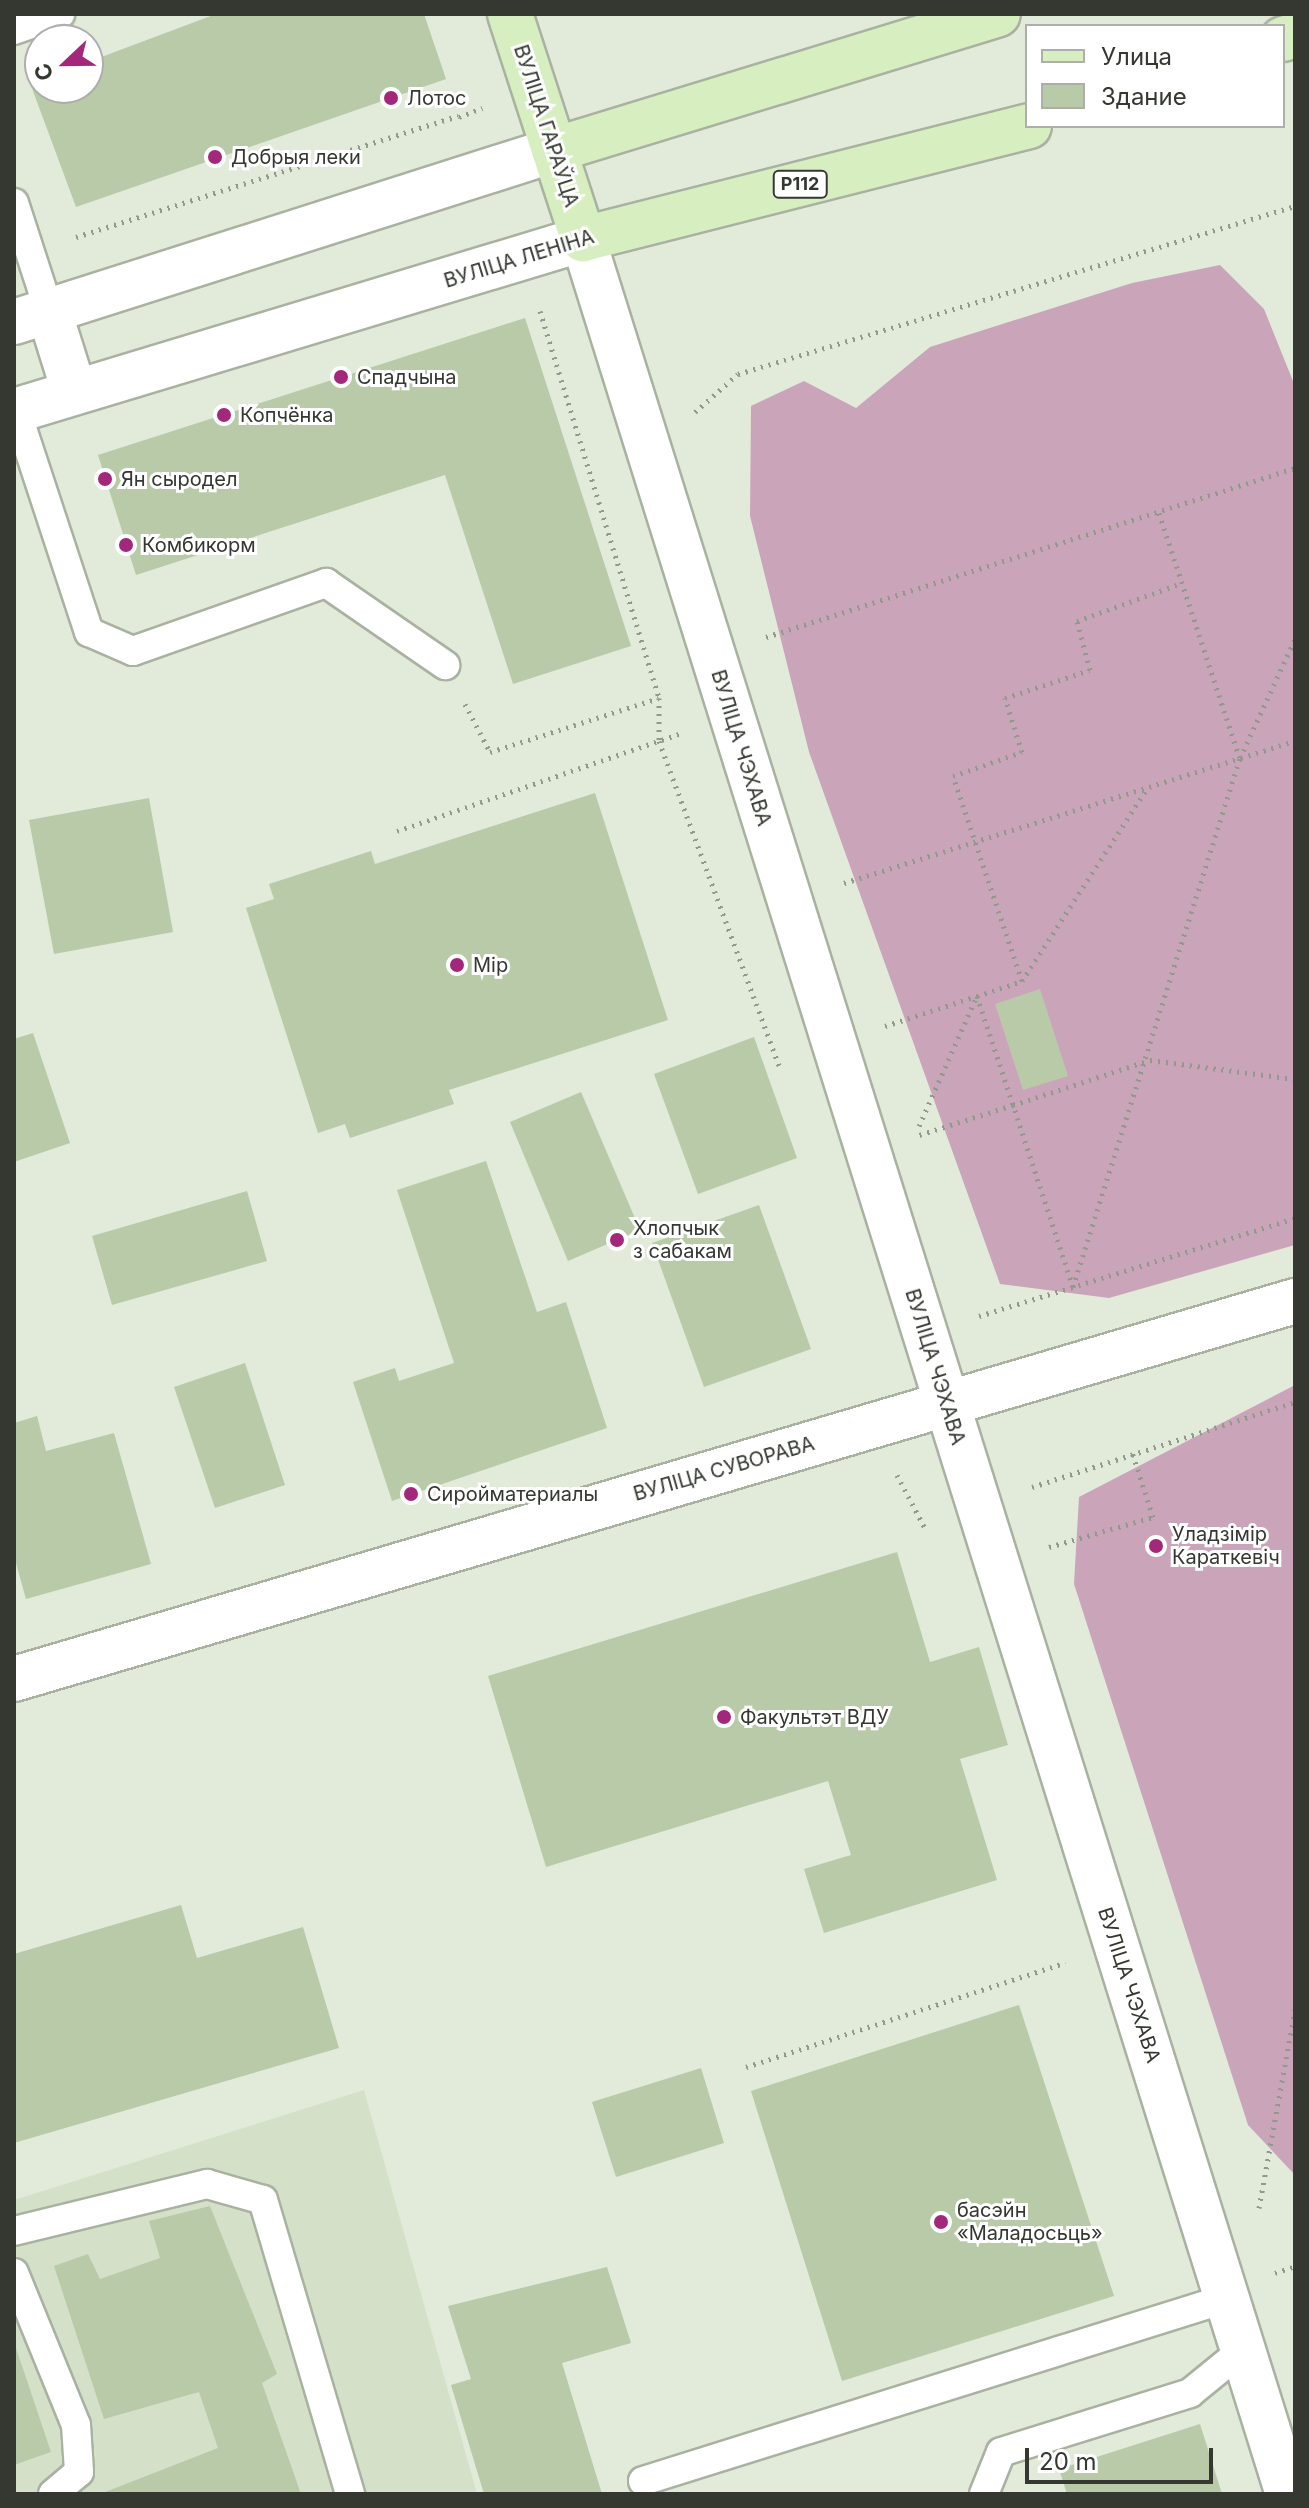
<!DOCTYPE html>
<meta charset="utf-8">
<style>
body{margin:0}
#map{position:relative;width:1309px;height:2508px;overflow:hidden;background:#e2ebd9;font-family:Inter,sans-serif}
div>[style]{position:absolute}
.built>*{inset:0;background:#d4e1c8}
.forest>*{inset:0;background:#caa5ba}
.building>*{inset:0;background:#b8caa8}
.path>*{height:5px;margin-top:-2.5px;transform-origin:0;background:repeating-linear-gradient(90deg,#92988c 0 2px,transparent 0 8px)}
.roads{filter:drop-shadow(2px 0 #a9b2a1) drop-shadow(-2px 0 #a9b2a1) drop-shadow(0 2px #a9b2a1) drop-shadow(0 -2px #a9b2a1)}
.lane>*{height:28px;margin:-14px;padding:0 14px;transform-origin:14px;border-radius:14px;background:#fff}
.street>*{height:44px;margin:-22px;padding:0 22px;transform-origin:22px;border-radius:22px;background:#fff}
.secondary>*{height:44px;margin:-22px;padding:0 22px;transform-origin:22px;border-radius:22px;background:#fff}
.primary>*{height:44px;margin:-22px;padding:0 22px;transform-origin:22px;border-radius:22px;background:#d7eec1}
.dots>*{width:22px;height:22px;translate:-50% -50%;box-sizing:border-box;border:4px solid #fff;border-radius:50%}
span{translate:-50% -50%;white-space:nowrap;text-align:center;line-height:1.15;-webkit-text-stroke:6px #fff;paint-order:stroke}
.shield-label span{padding:2px 6px;background:#fff;border:2px solid;border-radius:6px;-webkit-text-stroke-width:0}
.shield-label{font-size:18px;color:#343831;font-weight:700}
.poi-label{font-size:20px;color:#343831}
.left{translate:0 -50%;text-align:left}
.street-label{font-size:20px;color:#343831}
.frame{position:absolute;inset:0;border:16px solid #343831;pointer-events:none}
.legend{position:absolute;left:1025px;top:24px;width:260px;height:104px;box-sizing:border-box;background:#fff;border:2px solid #aeafad;margin:0;padding:10px 14px;list-style:none;font-size:24px;color:#343831}
.legend li{display:flex;align-items:center;gap:16px;height:40px}
.legend b{width:40px;border:2px solid #aeafad}
.north{position:absolute;left:24px;top:24px;width:80px;height:80px;box-sizing:border-box;background:#fff;border:2px solid #aeafad;border-radius:50%;rotate:248deg;font-size:22px;font-weight:700;line-height:32px;text-align:center;color:#343831}
.north::after{content:'';display:block;margin:auto;width:28px;height:36px;background:#a3277b;clip-path:polygon(50% 0,100% 100%,50% 72%,0 100%)}
.scale{position:absolute;left:1025px;top:2448px;width:188px;height:36px;box-sizing:border-box;border:4px solid #343831;border-top:0;padding-left:10px;font-size:24px;line-height:28px;white-space:nowrap;color:#343831;-webkit-text-stroke:6px #fff;paint-order:stroke}
</style>
<div id="map">
<div class="built">
<i style="clip-path:polygon(364px 2090px,477px 2494px,14px 2494px,14px 2200px)"></i>
</div>
<div class="forest">
<i style="clip-path:polygon(1220px 265px,1264px 309px,1295px 386px,1295px 1245px,1109px 1298px,1000px 1284px,809px 752px,750px 516px,751px 406px,804px 381px,856px 408px,930px 347px,1132px 283px)"></i>
<i style="clip-path:polygon(1295px 1385px,1295px 2175px,1248px 2125px,1074px 1584px,1079px 1497px)"></i>
</div>
<div class="building">
<i style="clip-path:polygon(216px 14px,424px 14px,446px 79px,76px 207px,30px 83px,88px 88px,88px 62px)"></i>
<i style="clip-path:polygon(525px 318px,631px 646px,513px 684px,445px 475px,136px 575px,98px 455px)"></i>
<i style="clip-path:polygon(595px 793px,668px 1020px,449px 1090px,454px 1104px,350px 1138px,345px 1124px,318px 1133px,246px 908px,274px 899px,269px 884px,371px 851px,375px 864px)"></i>
<i style="clip-path:polygon(149px 798px,173px 932px,54px 954px,29px 820px)"></i>
<i style="clip-path:polygon(1040px 989px,1068px 1076px,1023px 1090px,995px 1004px)"></i>
<i style="clip-path:polygon(33px 1033px,70px 1143px,14px 1162px,14px 1039px)"></i>
<i style="clip-path:polygon(754px 1037px,797px 1158px,698px 1194px,654px 1074px)"></i>
<i style="clip-path:polygon(581px 1092px,640px 1230px,568px 1261px,510px 1122px)"></i>
<i style="clip-path:polygon(486px 1161px,537px 1312px,566px 1302px,607px 1428px,392px 1501px,353px 1382px,395px 1368px,399px 1381px,454px 1363px,397px 1190px)"></i>
<i style="clip-path:polygon(247px 1191px,267px 1261px,112px 1305px,92px 1236px)"></i>
<i style="clip-path:polygon(759px 1205px,811px 1349px,704px 1387px,652px 1243px)"></i>
<i style="clip-path:polygon(245px 1363px,285px 1485px,215px 1508px,174px 1387px)"></i>
<i style="clip-path:polygon(37px 1416px,46px 1451px,114px 1433px,151px 1564px,26px 1599px,14px 1556px,14px 1423px)"></i>
<i style="clip-path:polygon(897px 1552px,930px 1662px,979px 1647px,1008px 1745px,960px 1759px,997px 1880px,824px 1933px,804px 1869px,851px 1855px,828px 1781px,546px 1867px,488px 1676px)"></i>
<i style="clip-path:polygon(181px 1905px,197px 1958px,303px 1927px,339px 2048px,14px 2143px,14px 1954px)"></i>
<i style="clip-path:polygon(1019px 2005px,1114px 2296px,842px 2381px,751px 2091px)"></i>
<i style="clip-path:polygon(701px 2068px,724px 2143px,616px 2177px,592px 2102px)"></i>
<i style="clip-path:polygon(210px 2206px,277px 2374px,262px 2383px,301px 2494px,100px 2494px,218px 2448px,199px 2392px,104px 2419px,54px 2266px,88px 2254px,100px 2279px,160px 2258px,149px 2221px)"></i>
<i style="clip-path:polygon(607px 2267px,631px 2343px,562px 2363px,602px 2494px,484px 2494px,451px 2385px,471px 2379px,448px 2306px)"></i>
<i style="clip-path:polygon(14px 2342px,51px 2452px,14px 2465px)"></i>
<i style="clip-path:polygon(1200px 2424px,1222px 2494px,1067px 2494px,1059px 2469px)"></i>
</div>
<div class="path">
<i style="left:459px;top:117px;width:25px;rotate:-21deg"></i>
<i style="left:76px;top:237px;width:401px;rotate:-17.6deg"></i>
<i style="left:540px;top:311px;width:405px;rotate:72.9deg"></i>
<i style="left:659px;top:698px;width:43px;rotate:90deg"></i>
<i style="left:659px;top:741px;width:346px;rotate:69.7deg"></i>
<i style="left:695px;top:412px;width:57px;rotate:-41.5deg"></i>
<i style="left:738px;top:374px;width:582px;rotate:-16.78deg"></i>
<i style="left:1159px;top:513px;width:257px;rotate:71.8deg"></i>
<i style="left:766px;top:637px;width:555px;rotate:-17.72deg"></i>
<i style="left:465px;top:704px;width:54px;rotate:62.5deg"></i>
<i style="left:490px;top:752px;width:177px;rotate:-17.7deg"></i>
<i style="left:397px;top:831px;width:300px;rotate:-19deg"></i>
<i style="left:844px;top:883px;width:473px;rotate:-17.5deg"></i>
<i style="left:1022px;top:981px;width:216px;rotate:-108.6deg"></i>
<i style="left:953px;top:776px;width:73px;rotate:-19.2deg"></i>
<i style="left:1022px;top:752px;width:57px;rotate:-107.5deg"></i>
<i style="left:1005px;top:698px;width:89px;rotate:-18.2deg"></i>
<i style="left:1090px;top:670px;width:51px;rotate:-104.9deg"></i>
<i style="left:1077px;top:621px;width:112px;rotate:-19.9deg"></i>
<i style="left:885px;top:1026px;width:97px;rotate:-18.1deg"></i>
<i style="left:977px;top:996px;width:115px;rotate:71.7deg"></i>
<i style="left:1013px;top:1105px;width:99px;rotate:162.3deg"></i>
<i style="left:919px;top:1126px;width:142px;rotate:-66deg"></i>
<i style="left:977px;top:996px;width:47px;rotate:-18.4deg"></i>
<i style="left:1022px;top:981px;width:228px;rotate:-57deg"></i>
<i style="left:1073px;top:1287px;width:555px;rotate:-72.48deg"></i>
<i style="left:1240px;top:758px;width:131px;rotate:-65.2deg"></i>
<i style="left:1073px;top:1287px;width:192px;rotate:-108.2deg"></i>
<i style="left:1013px;top:1105px;width:144px;rotate:-18.2deg"></i>
<i style="left:1150px;top:1060px;width:146px;rotate:7.5deg"></i>
<i style="left:979px;top:1316px;width:331px;rotate:-17.2deg"></i>
<i style="left:897px;top:1475px;width:62px;rotate:62.2deg"></i>
<i style="left:1032px;top:1487px;width:276px;rotate:-17.9deg"></i>
<i style="left:1049px;top:1547px;width:108px;rotate:-16.1deg"></i>
<i style="left:1153px;top:1517px;width:68px;rotate:-107.9deg"></i>
<i style="left:746px;top:2067px;width:336px;rotate:-18.1deg"></i>
<i style="left:1259px;top:2208px;width:202px;rotate:-79.7deg"></i>
<i style="left:1275px;top:2273px;width:21px;rotate:-19deg"></i>
</div>
<div class="roads">
<div class="lane">
<i style="left:14px;top:30px;width:49px;rotate:-19.2deg"></i>
<i style="left:14px;top:203px;width:114px;rotate:72deg"></i>
<i style="left:16px;top:410px;width:234px;rotate:71.8deg"></i>
<i style="left:89px;top:632px;width:48px;rotate:23.4deg"></i>
<i style="left:133px;top:651px;width:205px;rotate:-19.4deg"></i>
<i style="left:326px;top:583px;width:145px;rotate:34.6deg"></i>
<i style="left:14px;top:2231px;width:199px;rotate:-13.7deg"></i>
<i style="left:207px;top:2184px;width:58px;rotate:15.9deg"></i>
<i style="left:263px;top:2200px;width:307px;rotate:73.5deg"></i>
<i style="left:14px;top:2273px;width:164px;rotate:67.8deg"></i>
<i style="left:76px;top:2425px;width:47px;rotate:86.3deg"></i>
<i style="left:79px;top:2472px;width:34px;rotate:140deg"></i>
<i style="left:643px;top:2481px;width:613px;rotate:-17.37deg"></i>
<i style="left:984px;top:2494px;width:45px;rotate:-68deg"></i>
<i style="left:1001px;top:2452px;width:198px;rotate:-17.3deg"></i>
<i style="left:1190px;top:2393px;width:70px;rotate:-39.2deg"></i>
</div>
<div class="street">
<i style="left:583px;top:239px;width:2363px;rotate:72.64deg"></i>
<i style="left:49px;top:311px;width:84px;rotate:72.6deg"></i>
<i style="left:14px;top:1679px;width:1336px;rotate:-16.44deg"></i>
</div>
<div class="secondary">
<i style="left:14px;top:322px;width:567px;rotate:-17.67deg"></i>
<i style="left:14px;top:411px;width:594px;rotate:-16.82deg"></i>
</div>
<div class="primary">
<i style="left:510px;top:14px;width:237px;rotate:72deg"></i>
<i style="left:583px;top:239px;width:460px;rotate:-14.2deg"></i>
<i style="left:1283px;top:39px;width:13px;rotate:-18deg"></i>
<i style="left:554px;top:150px;width:464px;rotate:-17deg"></i>
</div>
</div>
<div class="dots">
<i style="left:391px;top:98px;background:#a3277b"></i>
<i style="left:215px;top:157px;background:#a3277b"></i>
<i style="left:341px;top:377px;background:#a3277b"></i>
<i style="left:224px;top:415px;background:#a3277b"></i>
<i style="left:105px;top:479px;background:#a3277b"></i>
<i style="left:126px;top:545px;background:#a3277b"></i>
<i style="left:457px;top:965px;background:#a3277b"></i>
<i style="left:617px;top:1240px;background:#a3277b"></i>
<i style="left:411px;top:1494px;background:#a3277b"></i>
<i style="left:1156px;top:1546px;background:#a3277b"></i>
<i style="left:724px;top:1717px;background:#a3277b"></i>
<i style="left:941px;top:2222px;background:#a3277b"></i>
</div>
<div class="shield-label">
<span style="left:800px;top:184px">Р112</span>
</div>
<div class="poi-label">
<span class="left" style="left:407px;top:98px">Лотос</span>
<span class="left" style="left:231px;top:157px">Добрыя леки</span>
<span class="left" style="left:357px;top:377px">Спадчына</span>
<span class="left" style="left:240px;top:415px">Копчёнка</span>
<span class="left" style="left:121px;top:479px">Ян сыродел</span>
<span class="left" style="left:142px;top:545px">Комбикорм</span>
<span class="left" style="left:473px;top:965px">Мір</span>
<span class="left" style="left:633px;top:1240px">Хлопчык<br>з сабакам</span>
<span class="left" style="left:427px;top:1494px">Сиройматериалы</span>
<span class="left" style="left:1172px;top:1546px">Уладзімір<br>Караткевіч</span>
<span class="left" style="left:740px;top:1717px">Факультэт ВДУ</span>
<span class="left" style="left:957px;top:2222px">басэйн<br>«Маладосьць»</span>
</div>
<div class="street-label">
<span style="left:546px;top:126px;rotate:72deg">ВУЛІЦА ГАРАЎЦА</span>
<span style="left:519px;top:259px;rotate:-17deg">ВУЛІЦА ЛЕНІНА</span>
<span style="left:741px;top:748px;rotate:73deg">ВУЛІЦА ЧЭХАВА</span>
<span style="left:935px;top:1367px;rotate:73deg">ВУЛІЦА ЧЭХАВА</span>
<span style="left:724px;top:1469px;rotate:-16deg">ВУЛІЦА СУВОРАВА</span>
<span style="left:1129px;top:1985px;rotate:72deg">ВУЛІЦА ЧЭХАВА</span>
</div>
<div class="frame"></div>
<ul class="legend">
<li><b style="height:10px;background:#d7eec1"></b>Улица</li>
<li><b style="height:22px;background:#b8caa8"></b>Здание</li>
</ul>
<div class="north">С</div>
<div class="scale">20 m</div>
</div>
